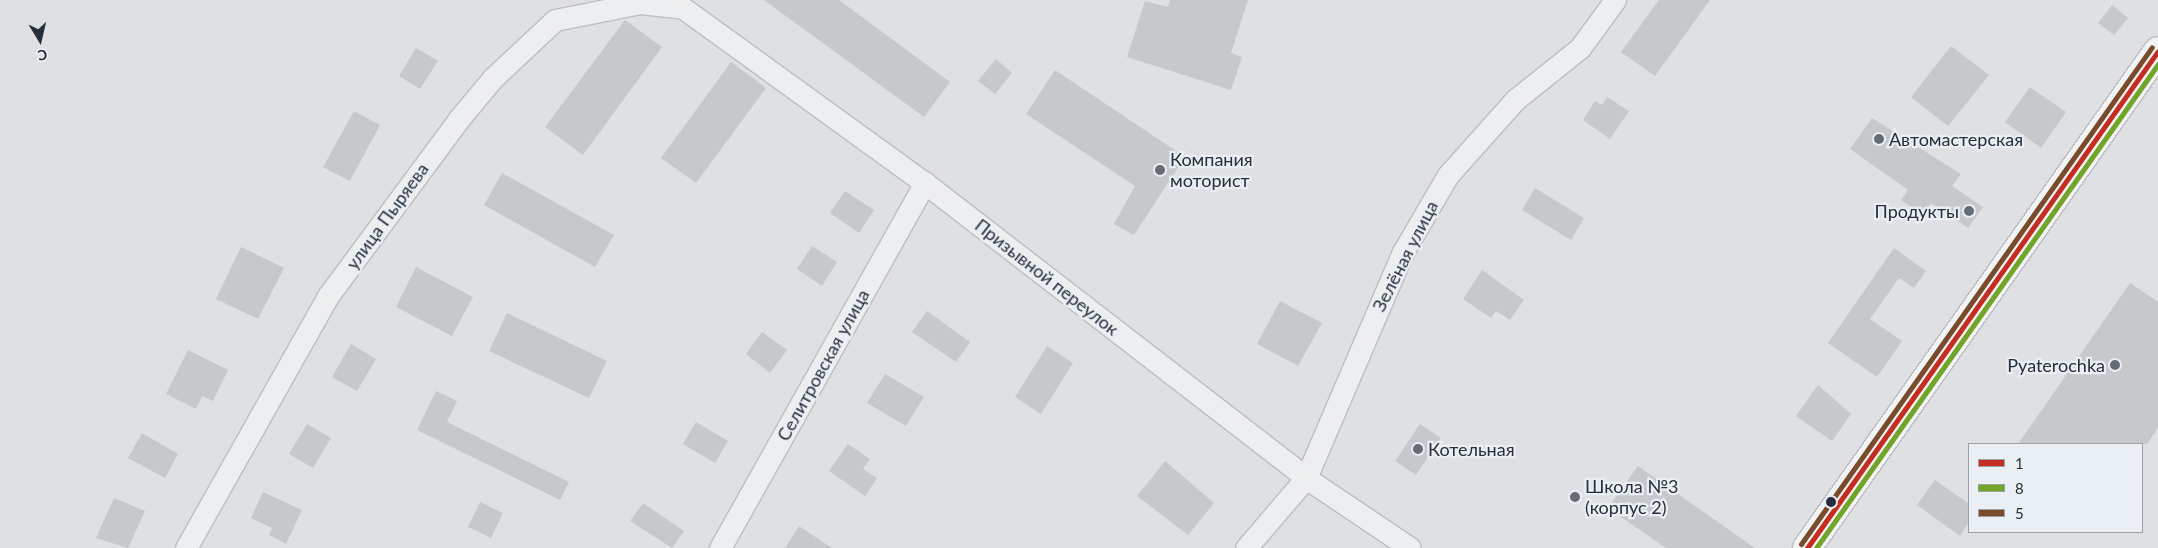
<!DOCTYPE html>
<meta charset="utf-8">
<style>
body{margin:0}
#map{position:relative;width:2158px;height:548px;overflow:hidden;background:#dee0e3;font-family:Lato,sans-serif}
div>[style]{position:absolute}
.building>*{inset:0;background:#c6c8cb}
.roads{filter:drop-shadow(1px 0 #bcbec1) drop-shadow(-1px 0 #bcbec1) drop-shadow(0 1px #bcbec1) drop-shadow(0 -1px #bcbec1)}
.street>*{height:21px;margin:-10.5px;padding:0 10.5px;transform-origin:10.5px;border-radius:10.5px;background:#edeef0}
.primary>*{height:28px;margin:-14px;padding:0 14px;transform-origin:14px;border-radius:14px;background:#f2f3f4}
.bus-1>*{height:5px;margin:-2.5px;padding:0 2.5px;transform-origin:2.5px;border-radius:2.5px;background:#c52d22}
.bus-2>*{height:5px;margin:-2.5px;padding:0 2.5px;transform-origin:2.5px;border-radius:2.5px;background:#72a42a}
.bus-3>*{height:5px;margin:-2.5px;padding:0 2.5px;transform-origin:2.5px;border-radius:2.5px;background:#7a4b2a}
.dots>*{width:14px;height:14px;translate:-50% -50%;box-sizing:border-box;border:2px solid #eaeff3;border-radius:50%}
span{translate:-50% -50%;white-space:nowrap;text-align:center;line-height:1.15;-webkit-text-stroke:4.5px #eaeff3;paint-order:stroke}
.poi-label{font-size:18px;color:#262e3b}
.left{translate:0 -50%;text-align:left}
.right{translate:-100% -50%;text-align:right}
.street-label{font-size:18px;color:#262e3b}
.legend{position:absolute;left:1968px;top:443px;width:175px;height:90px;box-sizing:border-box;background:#eaeff3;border:1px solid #9ca2a9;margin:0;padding:6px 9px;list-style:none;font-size:15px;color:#262e3b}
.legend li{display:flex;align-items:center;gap:10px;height:25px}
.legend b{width:25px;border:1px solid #9ca2a9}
.north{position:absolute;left:15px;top:15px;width:50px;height:50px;-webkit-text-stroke:4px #eaeff3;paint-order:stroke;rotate:171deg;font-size:14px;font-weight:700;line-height:20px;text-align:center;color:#262e3b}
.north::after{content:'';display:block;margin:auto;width:18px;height:22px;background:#262e3b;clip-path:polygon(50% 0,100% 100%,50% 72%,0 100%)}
</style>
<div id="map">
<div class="building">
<i style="clip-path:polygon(764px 0,839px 0,950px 82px,924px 117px)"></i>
<i style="clip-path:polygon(1170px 0,1248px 0,1231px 53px,1242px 57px,1231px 90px,1127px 57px,1145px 1px,1168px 7px)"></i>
<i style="clip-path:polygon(1659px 0,1710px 0,1655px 76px,1621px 52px)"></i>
<i style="clip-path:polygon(2112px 5px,2128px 18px,2114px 35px,2098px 23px)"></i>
<i style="clip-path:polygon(625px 20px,662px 47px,583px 155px,545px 127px)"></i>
<i style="clip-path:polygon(1951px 46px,1989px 75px,1948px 126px,1911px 97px)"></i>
<i style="clip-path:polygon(416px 48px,438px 61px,420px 89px,399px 76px)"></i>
<i style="clip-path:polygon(996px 59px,1012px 73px,995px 94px,978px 81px)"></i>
<i style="clip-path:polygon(731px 62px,766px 88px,696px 183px,661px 158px)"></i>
<i style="clip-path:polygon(1055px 70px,1185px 157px,1134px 235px,1114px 224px,1135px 186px,1026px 114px)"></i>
<i style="clip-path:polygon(2030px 87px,2066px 112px,2041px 148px,2005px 122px)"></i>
<i style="clip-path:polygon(1607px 97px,1629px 111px,1610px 139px,1583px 120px,1595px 101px,1602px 105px)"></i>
<i style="clip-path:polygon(354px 111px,380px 125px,350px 181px,323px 167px)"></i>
<i style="clip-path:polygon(1872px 118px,1961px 174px,1952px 186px,1983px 207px,1968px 228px,1931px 203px,1923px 215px,1901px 200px,1908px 190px,1850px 149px)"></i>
<i style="clip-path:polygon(502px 173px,614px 235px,595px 267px,484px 205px)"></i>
<i style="clip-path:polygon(1535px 188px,1584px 218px,1571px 240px,1522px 210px)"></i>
<i style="clip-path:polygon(845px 191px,874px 210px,859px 233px,830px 213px)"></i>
<i style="clip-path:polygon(812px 246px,837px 262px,822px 286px,797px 269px)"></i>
<i style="clip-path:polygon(241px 247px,284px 268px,258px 319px,216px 299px)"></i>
<i style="clip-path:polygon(1894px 248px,1926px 271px,1914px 288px,1899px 278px,1870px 319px,1902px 341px,1877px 377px,1828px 343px)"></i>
<i style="clip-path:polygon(416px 267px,473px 297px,452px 336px,396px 307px)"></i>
<i style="clip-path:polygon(1482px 270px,1524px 300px,1510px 320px,1496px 311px,1491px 318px,1463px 299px)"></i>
<i style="clip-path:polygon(2130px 283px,2158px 302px,2158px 428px,2147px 444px,2018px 444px)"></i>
<i style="clip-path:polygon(1280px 301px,1322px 323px,1298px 366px,1257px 344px)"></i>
<i style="clip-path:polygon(927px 311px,970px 342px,956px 362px,912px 332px)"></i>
<i style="clip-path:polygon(507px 313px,607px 361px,589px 398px,489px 351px)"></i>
<i style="clip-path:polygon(762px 332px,787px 350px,770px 373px,746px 354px)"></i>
<i style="clip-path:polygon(351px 344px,376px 359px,357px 391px,332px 377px)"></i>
<i style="clip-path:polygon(1047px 346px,1073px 363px,1041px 414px,1015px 397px)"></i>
<i style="clip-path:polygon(188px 350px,228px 370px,213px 401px,202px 396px,196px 409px,166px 394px)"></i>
<i style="clip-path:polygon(885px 374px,924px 397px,906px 426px,867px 403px)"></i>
<i style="clip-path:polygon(1818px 385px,1851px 414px,1832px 441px,1796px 416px)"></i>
<i style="clip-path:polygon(436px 391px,457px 401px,447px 422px,569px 482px,560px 500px,417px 430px)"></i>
<i style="clip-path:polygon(696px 422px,728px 441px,715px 463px,683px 444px)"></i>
<i style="clip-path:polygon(307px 424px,331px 438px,313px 468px,289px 454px)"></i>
<i style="clip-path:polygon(1420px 424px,1441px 438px,1416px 475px,1395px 461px)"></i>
<i style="clip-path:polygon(142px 433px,178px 454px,165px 478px,128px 458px)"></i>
<i style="clip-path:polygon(848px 444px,870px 459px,863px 469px,877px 478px,865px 496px,829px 471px)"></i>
<i style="clip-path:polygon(1165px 461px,1214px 503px,1188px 535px,1137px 496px)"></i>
<i style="clip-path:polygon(1638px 466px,1755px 548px,1666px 548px,1608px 508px)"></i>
<i style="clip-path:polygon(1935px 480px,1969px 504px,1969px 522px,1960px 536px,1917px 505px)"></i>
<i style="clip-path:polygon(263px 492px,302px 510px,286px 544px,269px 535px,272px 528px,251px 518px)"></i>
<i style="clip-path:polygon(114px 498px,145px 511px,128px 548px,96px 538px)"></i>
<i style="clip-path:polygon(480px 502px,503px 513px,491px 538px,468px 527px)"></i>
<i style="clip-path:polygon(643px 503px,684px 531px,672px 548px,630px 521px)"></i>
<i style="clip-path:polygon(799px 526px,832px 548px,785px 548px)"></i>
</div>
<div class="roads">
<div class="street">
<i style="left:186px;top:548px;width:289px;rotate:-60.6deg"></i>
<i style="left:328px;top:296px;width:219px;rotate:-53.5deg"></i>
<i style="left:458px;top:120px;width:55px;rotate:-50.2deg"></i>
<i style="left:493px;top:78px;width:85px;rotate:-43.1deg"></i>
<i style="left:555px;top:20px;width:87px;rotate:-11.3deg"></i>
<i style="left:640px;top:3px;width:43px;rotate:6.6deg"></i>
<i style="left:683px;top:8px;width:299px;rotate:35.9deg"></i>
<i style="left:925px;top:183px;width:482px;rotate:37.7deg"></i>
<i style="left:1306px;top:478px;width:125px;rotate:33.9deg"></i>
<i style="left:720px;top:548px;width:419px;rotate:-60.7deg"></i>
<i style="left:1246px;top:548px;width:92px;rotate:-49.4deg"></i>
<i style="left:1306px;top:478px;width:246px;rotate:-66.8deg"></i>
<i style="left:1403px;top:252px;width:89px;rotate:-59.7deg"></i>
<i style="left:1448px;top:175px;width:101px;rotate:-48.2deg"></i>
<i style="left:1515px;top:100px;width:83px;rotate:-38.7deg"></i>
<i style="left:1580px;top:48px;width:59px;rotate:-53.9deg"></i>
</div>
<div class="primary">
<i style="left:1807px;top:548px;width:608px;rotate:-54.77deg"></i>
</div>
</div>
<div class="bus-1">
<i style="left:1807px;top:548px;width:608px;rotate:-54.77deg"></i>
</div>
<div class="bus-2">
<i style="left:1816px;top:548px;width:593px;rotate:-54.75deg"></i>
</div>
<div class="bus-3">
<i style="left:1801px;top:544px;width:608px;rotate:-54.77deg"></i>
</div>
<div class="dots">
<i style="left:1879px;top:139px;background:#666c76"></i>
<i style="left:1160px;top:170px;background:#666c76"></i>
<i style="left:1969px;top:211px;background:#666c76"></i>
<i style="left:2115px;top:365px;background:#666c76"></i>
<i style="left:1418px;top:449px;background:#666c76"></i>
<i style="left:1575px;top:497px;background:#666c76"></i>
<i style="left:1831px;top:502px;background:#262e3b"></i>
</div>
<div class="poi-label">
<span class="left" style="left:1889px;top:139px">Автомастерская</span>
<span class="left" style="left:1170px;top:170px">Компания<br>моторист</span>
<span class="right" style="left:1959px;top:211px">Продукты</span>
<span class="right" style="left:2105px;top:365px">Pyaterochka</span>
<span class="left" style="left:1428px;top:449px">Котельная</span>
<span class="left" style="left:1585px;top:497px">Школа №3<br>(корпус 2)</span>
</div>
<div class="street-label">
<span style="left:387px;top:216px;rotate:-54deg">улица Пыряева</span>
<span style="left:1405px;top:256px;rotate:-63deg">Зелёная улица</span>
<span style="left:1047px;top:277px;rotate:38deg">Призывной переулок</span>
<span style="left:823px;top:365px;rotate:-61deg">Селитровская улица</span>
</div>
<ul class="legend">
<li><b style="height:6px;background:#c52d22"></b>1</li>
<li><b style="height:6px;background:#72a42a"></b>8</li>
<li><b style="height:6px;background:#7a4b2a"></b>5</li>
</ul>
<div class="north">С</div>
</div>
